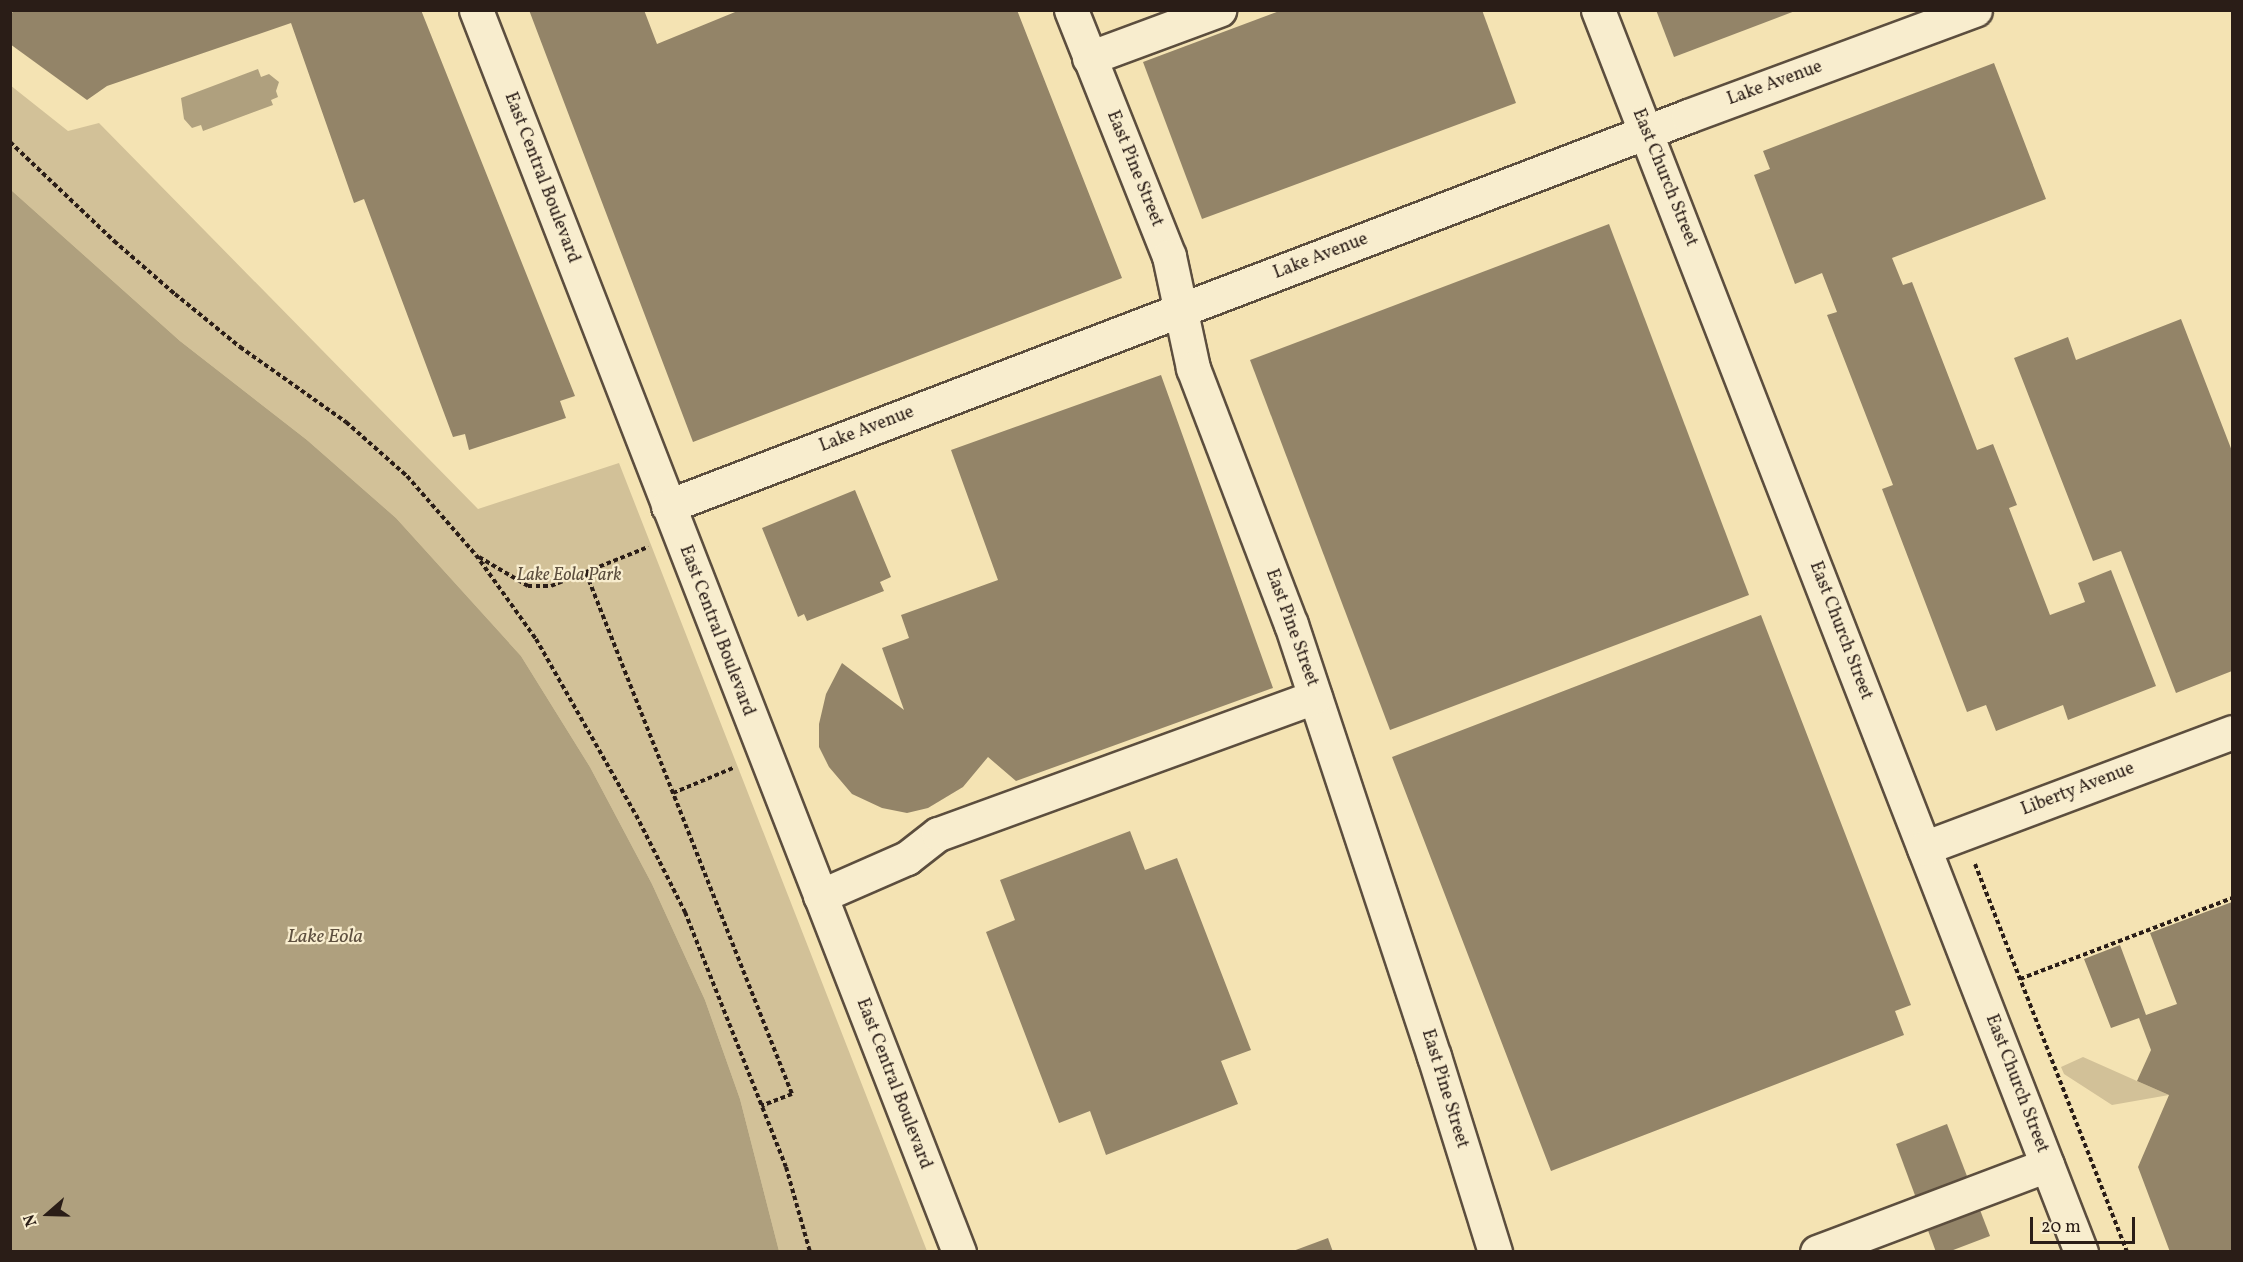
<!DOCTYPE html>
<style>
body{margin:0}
#map{position:relative;width:2243px;height:1262px;overflow:hidden;background:#f4e3b3;font-family:Vollkorn,serif}
div>[style]{position:absolute}
.green>*{inset:0;background:#d2c198}
.water>*{inset:0;background:#afa07e}
.building>*{inset:0;background:#938468}
.path>*{height:4px;margin-top:-2px;transform-origin:0;background:repeating-linear-gradient(90deg,#2a1d17 0 4.5px,transparent 0 7.5px)}
.roads{filter:drop-shadow(2px 0 #5c4e3e) drop-shadow(-2px 0 #5c4e3e) drop-shadow(0 2px #5c4e3e) drop-shadow(0 -2px #5c4e3e)}
.minor>*{height:33px;margin:-16.5px;padding:0 16.5px;transform-origin:16.5px;border-radius:16.5px;background:#f8edce}
span{translate:-50% -50%;white-space:nowrap;text-align:center;line-height:1.15;-webkit-text-stroke:4.5px #f8edce;paint-order:stroke}
.street-label{font-size:18px;color:#2a1d17}
.park-label{font-size:18px;color:#5c4e3e;font-style:italic}
.water-label{font-size:20px;color:#5f5140;font-style:italic}
.frame{position:absolute;inset:0;border:12px solid #2a1d17;pointer-events:none}
.north{position:absolute;left:18px;top:1184px;width:60px;height:60px;-webkit-text-stroke:4px #f8edce;paint-order:stroke;rotate:250deg;font-size:16px;font-weight:700;line-height:24px;text-align:center;color:#2a1d17}
.north::after{content:'';display:block;margin:auto;width:21px;height:27px;background:#2a1d17;clip-path:polygon(50% 0,100% 100%,50% 72%,0 100%)}
.scale{position:absolute;left:2030px;top:1217px;width:105px;height:27px;box-sizing:border-box;border:3px solid #2a1d17;border-top:0;padding-left:8px;font-size:18px;line-height:21px;white-space:nowrap;color:#2a1d17;-webkit-text-stroke:4px #f8edce;paint-order:stroke}
</style>
<div id="map">
<div class="green">
<i style="clip-path:polygon(10px 85px,68px 131px,99px 123px,478px 509px,619px 463px,927px 1251px,779px 1251px,740px 1099px,705px 1000px,652px 884px,590px 767px,521px 656px,396px 518px,307px 440px,180px 341px,11px 190px)"></i>
<i style="clip-path:polygon(2083px 1057px,2137px 1081px,2169px 1095px,2112px 1105px,2064px 1074px,2061px 1067px)"></i>
</div>
<div class="water">
<i style="clip-path:polygon(258px 69px,261px 77px,269px 74px,279px 82px,276px 91px,278px 97px,271px 100px,273px 105px,203px 131px,201px 125px,192px 128px,184px 119px,181px 98px)"></i>
<i style="clip-path:polygon(11px 190px,180px 341px,307px 440px,396px 518px,521px 656px,590px 767px,652px 884px,705px 1000px,740px 1099px,779px 1251px,11px 1251px)"></i>
</div>
<div class="building">
<i style="clip-path:polygon(14px 10px,421px 10px,575px 396px,560px 401px,566px 418px,469px 450px,465px 434px,453px 437px,364px 199px,354px 203px,291px 23px,107px 86px,87px 100px,10px 44px,10px 16px)"></i>
<i style="clip-path:polygon(529px 10px,644px 10px,657px 44px,740px 10px,1017px 10px,1122px 278px,693px 442px)"></i>
<i style="clip-path:polygon(1282px 10px,1482px 10px,1516px 103px,1202px 219px,1143px 62px)"></i>
<i style="clip-path:polygon(1656px 10px,1795px 10px,1795px 11px,1674px 57px)"></i>
<i style="clip-path:polygon(1994px 63px,2046px 199px,1892px 258px,1903px 285px,1912px 282px,1977px 450px,1993px 444px,2017px 505px,2009px 508px,2050px 615px,2085px 602px,2078px 583px,2111px 570px,2156px 686px,2068px 720px,2063px 705px,1996px 731px,1986px 705px,1967px 712px,1882px 489px,1893px 485px,1827px 315px,1837px 312px,1822px 273px,1795px 284px,1754px 175px,1770px 169px,1763px 151px)"></i>
<i style="clip-path:polygon(1609px 224px,1749px 595px,1390px 730px,1250px 360px)"></i>
<i style="clip-path:polygon(2181px 319px,2232px 451px,2232px 671px,2176px 693px,2121px 551px,2093px 561px,2014px 358px,2068px 337px,2076px 360px)"></i>
<i style="clip-path:polygon(1161px 375px,1273px 688px,1016px 781px,988px 757px,963px 787px,928px 808px,907px 813px,882px 808px,852px 794px,829px 767px,819px 747px,819px 724px,826px 694px,842px 663px,904px 710px,882px 648px,909px 638px,901px 615px,998px 580px,951px 450px)"></i>
<i style="clip-path:polygon(855px 490px,891px 577px,880px 582px,884px 591px,807px 621px,804px 614px,798px 617px,762px 528px)"></i>
<i style="clip-path:polygon(1761px 615px,1911px 1005px,1895px 1011px,1904px 1035px,1551px 1171px,1392px 757px)"></i>
<i style="clip-path:polygon(1130px 831px,1145px 870px,1177px 858px,1251px 1050px,1221px 1061px,1238px 1104px,1106px 1155px,1090px 1111px,1059px 1123px,986px 932px,1015px 920px,1000px 880px)"></i>
<i style="clip-path:polygon(2232px 902px,2232px 1252px,2170px 1252px,2138px 1167px,2169px 1095px,2137px 1081px,2151px 1050px,2139px 1018px,2111px 1028px,2084px 959px,2120px 945px,2146px 1015px,2177px 1004px,2150px 933px)"></i>
<i style="clip-path:polygon(1947px 1124px,1990px 1236px,1948px 1252px,1936px 1252px,1896px 1144px)"></i>
<i style="clip-path:polygon(1328px 1238px,1333px 1252px,1293px 1252px,1293px 1251px)"></i>
</div>
<div class="path">
<i style="left:10px;top:142px;width:144px;rotate:43.6deg"></i>
<i style="left:114px;top:241px;width:81px;rotate:41deg"></i>
<i style="left:175px;top:294px;width:84px;rotate:39.2deg"></i>
<i style="left:240px;top:347px;width:130px;rotate:35.3deg"></i>
<i style="left:346px;top:422px;width:81px;rotate:41.5deg"></i>
<i style="left:407px;top:476px;width:105px;rotate:48.9deg"></i>
<i style="left:476px;top:555px;width:103px;rotate:54.5deg"></i>
<i style="left:536px;top:639px;width:202px;rotate:60.4deg"></i>
<i style="left:636px;top:815px;width:109px;rotate:63.2deg"></i>
<i style="left:685px;top:912px;width:274px;rotate:68.4deg"></i>
<i style="left:786px;top:1167px;width:88px;rotate:74.2deg"></i>
<i style="left:479px;top:557px;width:57px;rotate:30.6deg"></i>
<i style="left:528px;top:586px;width:23px"></i>
<i style="left:551px;top:586px;width:105px;rotate:-21.9deg"></i>
<i style="left:586px;top:573px;width:560px;rotate:68.43deg"></i>
<i style="left:792px;top:1094px;width:33px;rotate:159deg"></i>
<i style="left:673px;top:793px;width:65px;rotate:-22.6deg"></i>
<i style="left:1975px;top:864px;width:417px;rotate:68.6deg"></i>
<i style="left:2020px;top:979px;width:227px;rotate:-20.9deg"></i>
</div>
<div class="roads">
<div class="minor">
<i style="left:476px;top:10px;width:1333px;rotate:68.75deg"></i>
<i style="left:1071px;top:10px;width:265px;rotate:68.3deg"></i>
<i style="left:1169px;top:256px;width:115px;rotate:77.9deg"></i>
<i style="left:1193px;top:368px;width:274px;rotate:69.1deg"></i>
<i style="left:1291px;top:624px;width:455px;rotate:71.7deg"></i>
<i style="left:1434px;top:1056px;width:205px;rotate:72.7deg"></i>
<i style="left:1598px;top:10px;width:1333px;rotate:68.75deg"></i>
<i style="left:1089px;top:58px;width:139px;rotate:-20.3deg"></i>
<i style="left:668px;top:506px;width:1092px;rotate:-20.92deg"></i>
<i style="left:1688px;top:116px;width:306px;rotate:-20.3deg"></i>
<i style="left:1924px;top:848px;width:329px;rotate:-20.6deg"></i>
<i style="left:820px;top:896px;width:95px;rotate:-23.6deg"></i>
<i style="left:907px;top:858px;width:39px;rotate:-38deg"></i>
<i style="left:938px;top:834px;width:401px;rotate:-20deg"></i>
<i style="left:1817px;top:1252px;width:246px;rotate:-20.7deg"></i>
</div>
</div>
<div class="street-label">
<span style="left:1775px;top:84px;rotate:-20deg">Lake Avenue</span>
<span style="left:1134px;top:169px;rotate:68deg">East Pine Street</span>
<span style="left:541px;top:178px;rotate:69deg">East Central Boulevard</span>
<span style="left:1664px;top:178px;rotate:68deg">East Church Street</span>
<span style="left:1321px;top:257px;rotate:-21deg">Lake Avenue</span>
<span style="left:867px;top:430px;rotate:-21deg">Lake Avenue</span>
<span style="left:1291px;top:628px;rotate:70deg">East Pine Street</span>
<span style="left:716px;top:631px;rotate:69deg">East Central Boulevard</span>
<span style="left:1840px;top:631px;rotate:69deg">East Church Street</span>
<span style="left:2078px;top:790px;rotate:-21deg">Liberty Avenue</span>
<span style="left:893px;top:1084px;rotate:69deg">East Central Boulevard</span>
<span style="left:2016px;top:1084px;rotate:69deg">East Church Street</span>
<span style="left:1444px;top:1089px;rotate:73deg">East Pine Street</span>
</div>
<div class="park-label">
<span style="left:569px;top:576px">Lake Eola Park</span>
</div>
<div class="water-label">
<span style="left:325px;top:937px">Lake Eola</span>
</div>
<div class="frame"></div>
<div class="north">N</div>
<div class="scale">20 m</div>
</div>
